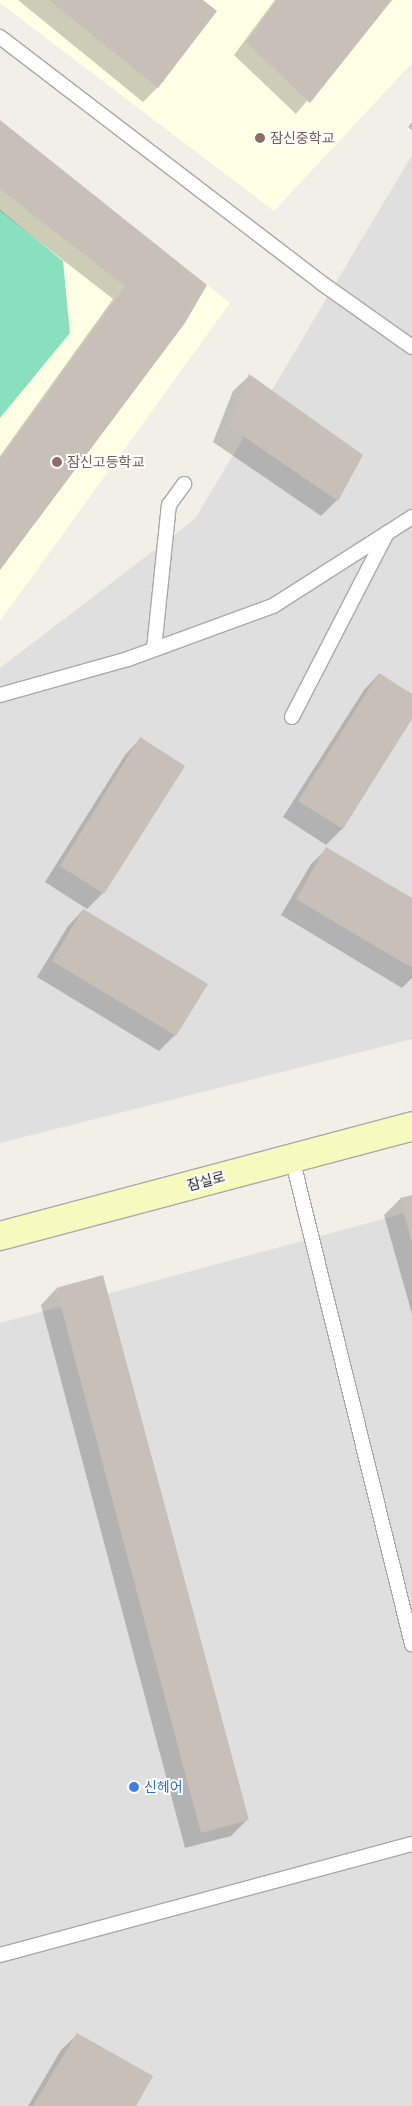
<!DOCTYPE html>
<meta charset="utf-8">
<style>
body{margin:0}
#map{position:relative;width:412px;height:2106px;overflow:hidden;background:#f2efe9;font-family:Raleway,"Noto Sans KR",sans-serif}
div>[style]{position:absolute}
.residential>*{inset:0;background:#e0dfdf}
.education>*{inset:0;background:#ffffe5}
.pitch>*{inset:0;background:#88e0be}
.shadow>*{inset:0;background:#0003}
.building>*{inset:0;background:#c7bfb8}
.roads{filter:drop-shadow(1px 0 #a9a9a9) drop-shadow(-1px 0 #a9a9a9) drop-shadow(0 1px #a9a9a9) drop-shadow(0 -1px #a9a9a9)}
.lane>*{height:14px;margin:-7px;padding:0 7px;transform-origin:7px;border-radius:7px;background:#fff}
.secondary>*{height:28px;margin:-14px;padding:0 14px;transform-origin:14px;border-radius:14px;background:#f7fabf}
.dots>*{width:14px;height:14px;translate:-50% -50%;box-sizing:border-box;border:2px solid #fff;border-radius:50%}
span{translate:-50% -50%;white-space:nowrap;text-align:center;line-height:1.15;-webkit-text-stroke:4px #fff;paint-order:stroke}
.education-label{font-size:14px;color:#785e54}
.left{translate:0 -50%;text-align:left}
.street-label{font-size:14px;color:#222}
.shop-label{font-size:14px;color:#366cbe}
</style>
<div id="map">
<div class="residential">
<i style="clip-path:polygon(412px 155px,412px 1039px,0 1143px,0 668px,195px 519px)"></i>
<i style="clip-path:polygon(412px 1211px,412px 2106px,0 2106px,0 1323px)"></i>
</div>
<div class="education">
<i style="clip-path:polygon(0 0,412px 0,412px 63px,274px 211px,0 3px)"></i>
<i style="clip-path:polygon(0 120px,230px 303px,0 621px)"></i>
</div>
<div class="pitch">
<i style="clip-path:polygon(0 210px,63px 261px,70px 333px,0 418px)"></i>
</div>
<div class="shadow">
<i style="clip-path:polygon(18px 0,201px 0,216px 12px,157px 88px,143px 102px)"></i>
<i style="clip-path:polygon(275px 0,390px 0,296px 114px,234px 55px)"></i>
<i style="clip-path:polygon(0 122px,205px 285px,0 568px,0 456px,113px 299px,0 211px)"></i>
<i style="clip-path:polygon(412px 122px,412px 130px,408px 127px)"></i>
<i style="clip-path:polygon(249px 376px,361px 455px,337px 500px,321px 516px,213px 442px,233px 391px)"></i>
<i style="clip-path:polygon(379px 674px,412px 695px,412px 717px,342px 829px,326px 845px,283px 817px,364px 690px)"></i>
<i style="clip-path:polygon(140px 739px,103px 893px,87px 909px,45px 882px,125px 755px)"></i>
<i style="clip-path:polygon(327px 849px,412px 900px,412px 978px,402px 988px,281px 915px,311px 864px)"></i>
<i style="clip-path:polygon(83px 910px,175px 1035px,159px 1051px,37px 977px,68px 926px)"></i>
<i style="clip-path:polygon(412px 1196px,412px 1314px,384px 1215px,400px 1199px)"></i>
<i style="clip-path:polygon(56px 1289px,247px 1820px,231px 1836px,185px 1848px,41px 1305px)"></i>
<i style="clip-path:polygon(77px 2035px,135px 2106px,28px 2106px,61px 2050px)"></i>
</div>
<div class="building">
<i style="clip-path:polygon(49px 0,203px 0,217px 11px,158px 88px)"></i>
<i style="clip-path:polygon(277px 0,392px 0,310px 103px,246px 42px)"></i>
<i style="clip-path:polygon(0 120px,207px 285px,185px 323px,0 570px,0 459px,125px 286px,0 189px)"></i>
<i style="clip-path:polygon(249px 374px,363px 455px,338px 501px,228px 426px)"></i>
<i style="clip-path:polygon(379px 673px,412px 694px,412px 719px,343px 829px,298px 801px)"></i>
<i style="clip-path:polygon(140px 737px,185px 766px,104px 894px,60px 866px)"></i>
<i style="clip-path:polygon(326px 847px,412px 898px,412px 968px,296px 899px)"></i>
<i style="clip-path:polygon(83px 909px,208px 984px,176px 1036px,52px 961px)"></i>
<i style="clip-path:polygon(412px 1195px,412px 1240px,411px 1240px,400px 1198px)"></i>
<i style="clip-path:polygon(103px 1275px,249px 1820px,201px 1833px,56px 1288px)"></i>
<i style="clip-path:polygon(77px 2033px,153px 2076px,136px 2106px,33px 2106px)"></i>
</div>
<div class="roads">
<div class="lane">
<i style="left:0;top:37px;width:407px;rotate:37.4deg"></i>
<i style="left:323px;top:284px;width:109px;rotate:35.3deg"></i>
<i style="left:154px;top:649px;width:145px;rotate:-84.1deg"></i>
<i style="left:169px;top:505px;width:26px;rotate:-54deg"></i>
<i style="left:0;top:695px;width:133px;rotate:-15.7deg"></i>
<i style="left:128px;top:659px;width:154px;rotate:-20.1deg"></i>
<i style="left:273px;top:606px;width:165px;rotate:-32.6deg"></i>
<i style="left:292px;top:717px;width:207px;rotate:-62.7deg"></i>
<i style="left:292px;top:1158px;width:501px;rotate:76.13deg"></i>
<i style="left:0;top:1955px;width:427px;rotate:-15.1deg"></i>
</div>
<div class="secondary">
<i style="left:0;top:1236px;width:426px;rotate:-14.9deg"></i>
</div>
</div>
<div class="dots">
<i style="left:260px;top:138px;background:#8d6e63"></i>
<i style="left:57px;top:462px;background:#8d6e63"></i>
<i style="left:134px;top:1787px;background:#3f7fe0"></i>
</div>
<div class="education-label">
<span class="left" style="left:270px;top:138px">잠신중학교</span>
<span class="left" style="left:67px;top:462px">잠신고등학교</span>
</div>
<div class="street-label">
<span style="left:206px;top:1181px;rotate:-15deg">잠실로</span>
</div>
<div class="shop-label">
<span class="left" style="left:144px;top:1787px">신헤어</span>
</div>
</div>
